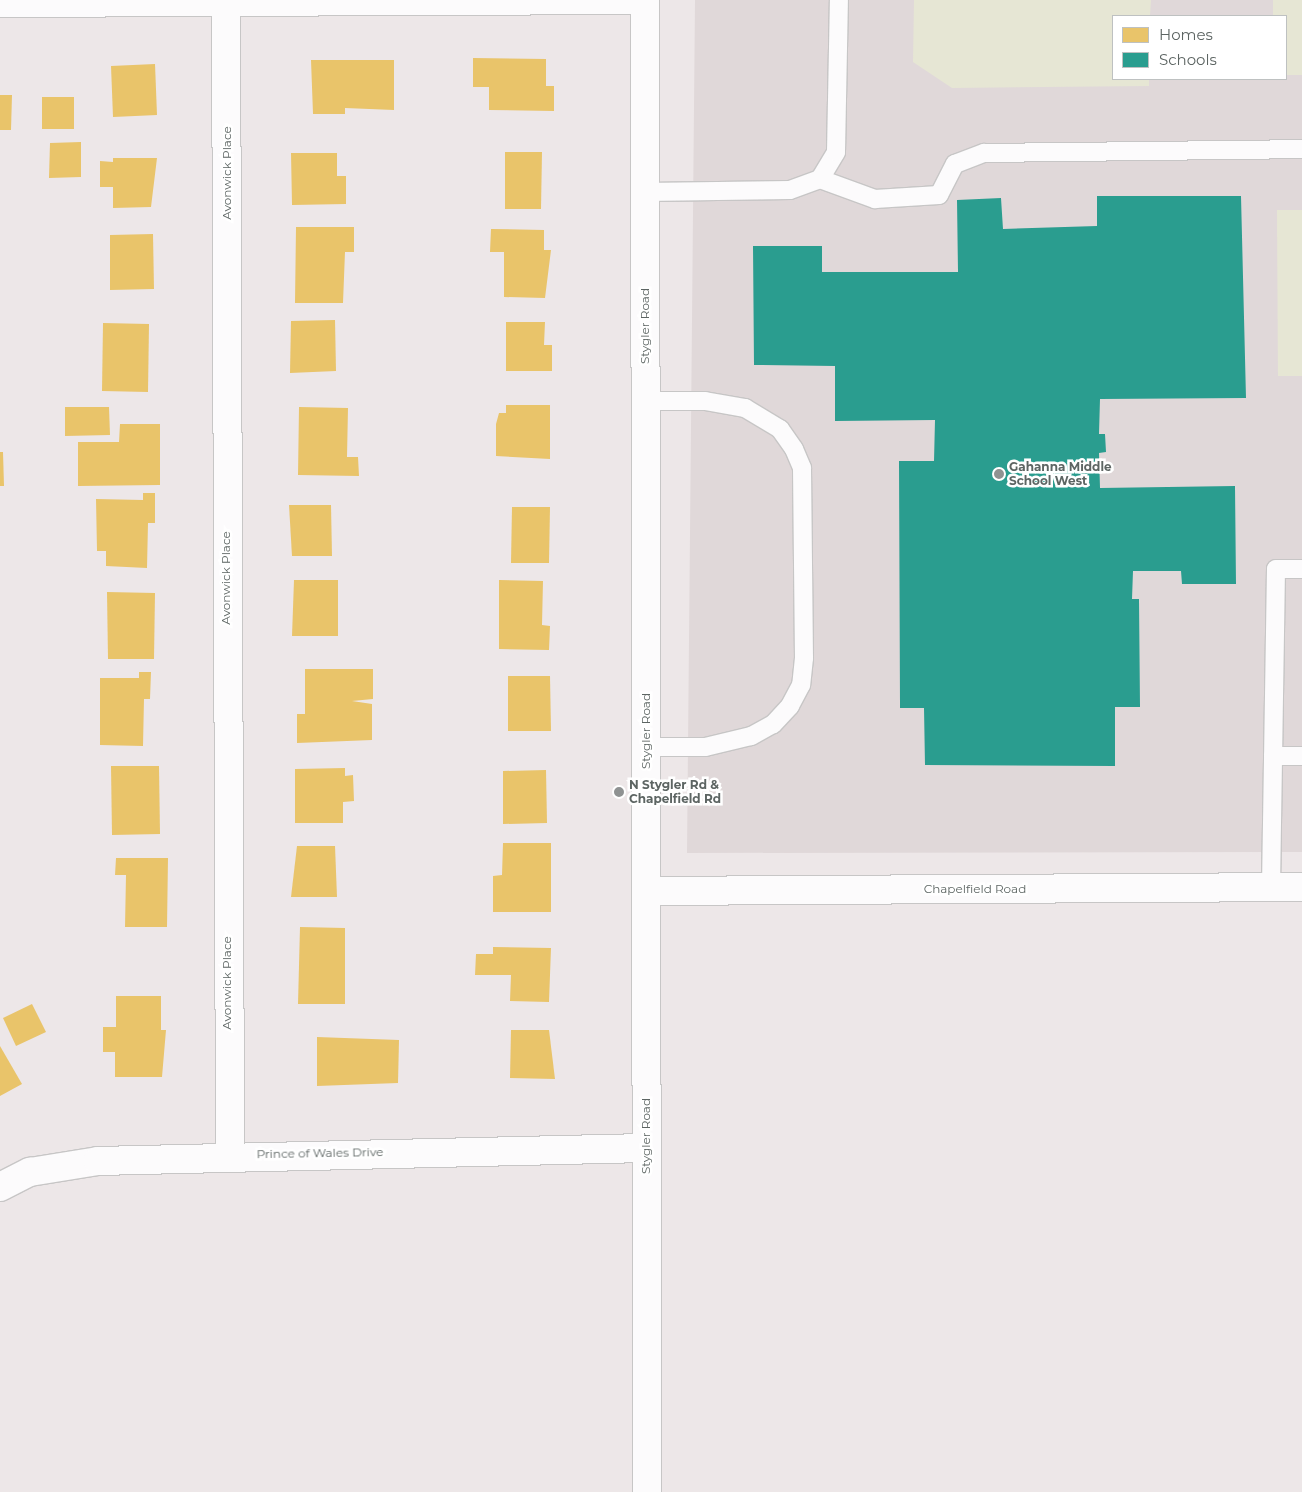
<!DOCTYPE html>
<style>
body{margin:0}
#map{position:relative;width:1302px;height:1492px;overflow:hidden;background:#ede7e8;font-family:Montserrat,sans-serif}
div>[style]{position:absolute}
.education>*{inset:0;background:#e0d8d9}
.green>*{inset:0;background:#e6e6d4}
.homes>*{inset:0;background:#e9c46a}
.schools>*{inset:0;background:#2a9d8f}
.roads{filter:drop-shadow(1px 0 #c7c6c6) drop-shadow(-1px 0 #c7c6c6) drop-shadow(0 1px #c7c6c6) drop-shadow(0 -1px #c7c6c6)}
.service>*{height:18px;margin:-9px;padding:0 9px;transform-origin:9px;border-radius:9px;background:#fcfbfc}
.minor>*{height:28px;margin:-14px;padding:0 14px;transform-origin:14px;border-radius:14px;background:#fcfbfc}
.secondary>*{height:28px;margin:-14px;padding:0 14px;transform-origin:14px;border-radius:14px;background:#fcfbfc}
.dots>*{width:14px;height:14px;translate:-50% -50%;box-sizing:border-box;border:2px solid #fff;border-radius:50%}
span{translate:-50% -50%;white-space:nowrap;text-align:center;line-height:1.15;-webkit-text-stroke:5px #fff;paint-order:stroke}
.street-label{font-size:12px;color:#5d6563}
.poi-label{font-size:12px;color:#5d6563;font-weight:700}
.left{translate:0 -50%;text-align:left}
.legend{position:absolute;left:1112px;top:15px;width:175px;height:65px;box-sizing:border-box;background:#fff;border:1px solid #bec1c1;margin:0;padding:6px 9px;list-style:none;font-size:15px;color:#5d6563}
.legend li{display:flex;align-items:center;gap:10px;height:25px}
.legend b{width:25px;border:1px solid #bec1c1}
</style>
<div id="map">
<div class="education">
<i style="clip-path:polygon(evenodd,695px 0,1302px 0,1302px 852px,687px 853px,695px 0,1113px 16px,1286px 16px,1286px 79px,1113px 79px,1113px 16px)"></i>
</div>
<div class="green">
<i style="clip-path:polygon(914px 0,1151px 0,1150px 16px,1113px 16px,1113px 79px,1149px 79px,1149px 86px,952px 88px,913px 62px)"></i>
<i style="clip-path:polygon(1273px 0,1302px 0,1302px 75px,1286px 75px,1286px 16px,1273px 16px)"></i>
<i style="clip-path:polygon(1277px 210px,1302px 210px,1302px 376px,1278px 376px)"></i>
</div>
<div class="homes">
<i style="clip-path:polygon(473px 58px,546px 59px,546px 86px,554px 86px,554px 111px,489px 110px,489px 87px,473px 87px)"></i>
<i style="clip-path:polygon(311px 60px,394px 60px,394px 110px,345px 108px,345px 114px,313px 114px)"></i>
<i style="clip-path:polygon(155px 64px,157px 115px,113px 117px,111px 66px)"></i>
<i style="clip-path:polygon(0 95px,12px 95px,11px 130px,0 130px)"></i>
<i style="clip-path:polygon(42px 97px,74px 97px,74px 129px,42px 129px)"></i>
<i style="clip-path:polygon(81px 142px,81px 177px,49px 178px,50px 143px)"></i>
<i style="clip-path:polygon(505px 152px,542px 152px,541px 209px,505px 209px)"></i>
<i style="clip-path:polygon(291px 153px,337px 153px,337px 176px,346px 176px,346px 204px,292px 205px)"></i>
<i style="clip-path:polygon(113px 158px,157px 158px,151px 207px,113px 208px,113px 187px,100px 187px,100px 161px,113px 162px)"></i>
<i style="clip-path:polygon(296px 227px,354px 227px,354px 252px,345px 252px,343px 303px,295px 303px)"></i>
<i style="clip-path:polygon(491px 229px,544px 230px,544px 250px,551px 250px,545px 298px,504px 297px,504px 252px,490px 252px)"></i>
<i style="clip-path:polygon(153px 234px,154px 289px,110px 290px,110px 235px)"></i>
<i style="clip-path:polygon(335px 320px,336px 371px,290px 373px,291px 321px)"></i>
<i style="clip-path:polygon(506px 322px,545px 322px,544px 345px,552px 345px,552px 371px,506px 371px)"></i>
<i style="clip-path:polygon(103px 323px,149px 324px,148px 392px,102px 391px)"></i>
<i style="clip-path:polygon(506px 405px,550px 405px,550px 459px,496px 456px,496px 424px,499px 413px,506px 413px)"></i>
<i style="clip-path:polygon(65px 407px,109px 407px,110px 435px,65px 436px)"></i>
<i style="clip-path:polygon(299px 407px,348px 408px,347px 457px,358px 457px,359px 476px,298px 475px)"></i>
<i style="clip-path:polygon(120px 424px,160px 424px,160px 485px,78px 486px,78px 442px,119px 442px)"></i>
<i style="clip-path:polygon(0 452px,3px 452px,4px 486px,0 486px)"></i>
<i style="clip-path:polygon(143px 493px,155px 493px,155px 523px,148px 523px,147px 568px,106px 566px,106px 551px,97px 551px,96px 499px,143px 500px)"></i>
<i style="clip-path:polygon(289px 505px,331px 505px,332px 556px,292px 556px)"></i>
<i style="clip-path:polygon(512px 507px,550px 507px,549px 563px,511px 563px)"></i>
<i style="clip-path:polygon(294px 580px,338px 580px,338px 636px,292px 636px)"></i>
<i style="clip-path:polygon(499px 580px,543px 581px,542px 625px,550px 626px,549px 650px,499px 649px)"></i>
<i style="clip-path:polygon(107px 592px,155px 593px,154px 659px,108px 659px)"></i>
<i style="clip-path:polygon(305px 669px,373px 669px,373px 699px,352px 701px,372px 704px,372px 740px,297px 743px,297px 714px,305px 714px)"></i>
<i style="clip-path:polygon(139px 672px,151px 672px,150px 699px,144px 699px,143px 746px,100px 745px,100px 678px,139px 678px)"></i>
<i style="clip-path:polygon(508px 676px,550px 676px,551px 731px,508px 731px)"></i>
<i style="clip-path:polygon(111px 766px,159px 766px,160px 834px,112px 835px)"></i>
<i style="clip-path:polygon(345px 768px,345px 776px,353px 775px,354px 801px,343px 802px,343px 823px,295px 823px,295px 769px)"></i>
<i style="clip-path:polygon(546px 770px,547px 823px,503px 824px,503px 771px)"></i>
<i style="clip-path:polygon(503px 843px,551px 843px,551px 912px,493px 912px,493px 876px,502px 875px)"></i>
<i style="clip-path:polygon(297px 846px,335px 846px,337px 897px,291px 897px)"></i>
<i style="clip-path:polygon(116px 858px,168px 858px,167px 927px,125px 927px,126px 875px,115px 875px)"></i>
<i style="clip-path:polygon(300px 927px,345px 928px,345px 1004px,298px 1004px)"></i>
<i style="clip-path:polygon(493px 947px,551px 948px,549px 1002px,510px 1001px,511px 975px,475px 975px,476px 954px,493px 954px)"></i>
<i style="clip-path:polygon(116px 996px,161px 996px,161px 1030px,166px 1030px,162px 1077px,115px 1077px,115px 1052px,103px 1052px,103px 1027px,116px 1027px)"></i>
<i style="clip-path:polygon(32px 1004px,46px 1032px,16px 1046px,3px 1018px)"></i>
<i style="clip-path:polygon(511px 1030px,549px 1030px,555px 1079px,510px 1078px)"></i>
<i style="clip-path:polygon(317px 1037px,399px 1040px,398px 1083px,317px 1086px)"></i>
<i style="clip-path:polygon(0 1046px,22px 1084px,0 1096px)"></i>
</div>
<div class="schools">
<i style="clip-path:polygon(1097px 196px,1241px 196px,1246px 398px,1100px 399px,1099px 434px,1105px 434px,1106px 452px,1099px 453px,1100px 488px,1235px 486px,1236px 584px,1182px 584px,1181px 571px,1133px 571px,1132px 599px,1139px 599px,1140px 707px,1115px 707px,1115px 766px,925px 765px,924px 708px,900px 708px,899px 461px,934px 461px,935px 420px,835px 421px,835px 366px,754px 365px,753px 246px,822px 246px,822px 272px,958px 272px,957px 200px,1001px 198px,1003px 229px,1097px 226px)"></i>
</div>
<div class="roads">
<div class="service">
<i style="left:820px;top:179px;width:59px;rotate:20deg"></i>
<i style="left:875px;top:199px;width:64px;rotate:-3.6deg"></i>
<i style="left:939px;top:195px;width:35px;rotate:-63deg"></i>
<i style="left:955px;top:164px;width:31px;rotate:-21deg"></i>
<i style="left:984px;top:153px;width:318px;rotate:-0.7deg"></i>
<i style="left:645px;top:192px;width:145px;rotate:-0.8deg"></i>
<i style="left:790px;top:190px;width:32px;rotate:-20deg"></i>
<i style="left:820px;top:179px;width:31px;rotate:-59deg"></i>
<i style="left:836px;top:152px;width:152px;rotate:-88.9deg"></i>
<i style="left:645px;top:401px;width:60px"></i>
<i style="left:705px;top:401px;width:41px;rotate:9.9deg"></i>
<i style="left:745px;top:408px;width:41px;rotate:31deg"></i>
<i style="left:780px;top:429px;width:24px;rotate:55deg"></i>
<i style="left:794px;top:449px;width:21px;rotate:67deg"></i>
<i style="left:802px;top:468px;width:190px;rotate:89.4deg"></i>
<i style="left:804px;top:658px;width:27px;rotate:96deg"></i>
<i style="left:801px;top:685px;width:24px;rotate:118deg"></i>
<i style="left:790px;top:706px;width:25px;rotate:133deg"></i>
<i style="left:773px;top:724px;width:25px;rotate:151deg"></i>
<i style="left:751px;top:736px;width:47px;rotate:166.6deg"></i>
<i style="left:705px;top:747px;width:59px;rotate:180deg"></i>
<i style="left:1273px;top:756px;width:29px"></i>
<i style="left:1271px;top:887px;width:318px;rotate:-89.1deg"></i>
<i style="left:1276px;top:569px;width:26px"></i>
</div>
<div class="minor">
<i style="left:226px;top:2px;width:1152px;rotate:89.8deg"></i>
<i style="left:0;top:3px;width:637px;rotate:-0.27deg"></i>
<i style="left:647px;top:891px;width:655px;rotate:-0.35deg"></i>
<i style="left:0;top:1187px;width:34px;rotate:-27deg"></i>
<i style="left:30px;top:1172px;width:69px;rotate:-9.2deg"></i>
<i style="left:98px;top:1161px;width:547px;rotate:-1.36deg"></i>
</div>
<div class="secondary">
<i style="left:645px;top:0;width:1492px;rotate:89.92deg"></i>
</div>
</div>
<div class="dots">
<i style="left:999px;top:474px;background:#8f9292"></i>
<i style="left:619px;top:792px;background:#8f9292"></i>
</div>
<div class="street-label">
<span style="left:227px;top:173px;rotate:-90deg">Avonwick Place</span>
<span style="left:645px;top:326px;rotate:-90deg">Stygler Road</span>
<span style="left:226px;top:578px;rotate:-90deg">Avonwick Place</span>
<span style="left:646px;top:731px;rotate:-90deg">Stygler Road</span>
<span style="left:975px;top:889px">Chapelfield Road</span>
<span style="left:227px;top:983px;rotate:-90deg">Avonwick Place</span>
<span style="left:646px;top:1136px;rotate:-90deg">Stygler Road</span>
<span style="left:320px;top:1153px;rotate:-1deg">Prince of Wales Drive</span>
</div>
<div class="poi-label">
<span class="left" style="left:1009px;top:474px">Gahanna Middle<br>School West</span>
<span class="left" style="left:629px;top:792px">N Stygler Rd &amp;<br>Chapelfield Rd</span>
</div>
<ul class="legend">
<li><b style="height:14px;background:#e9c46a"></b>Homes</li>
<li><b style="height:14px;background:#2a9d8f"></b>Schools</li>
</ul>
</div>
